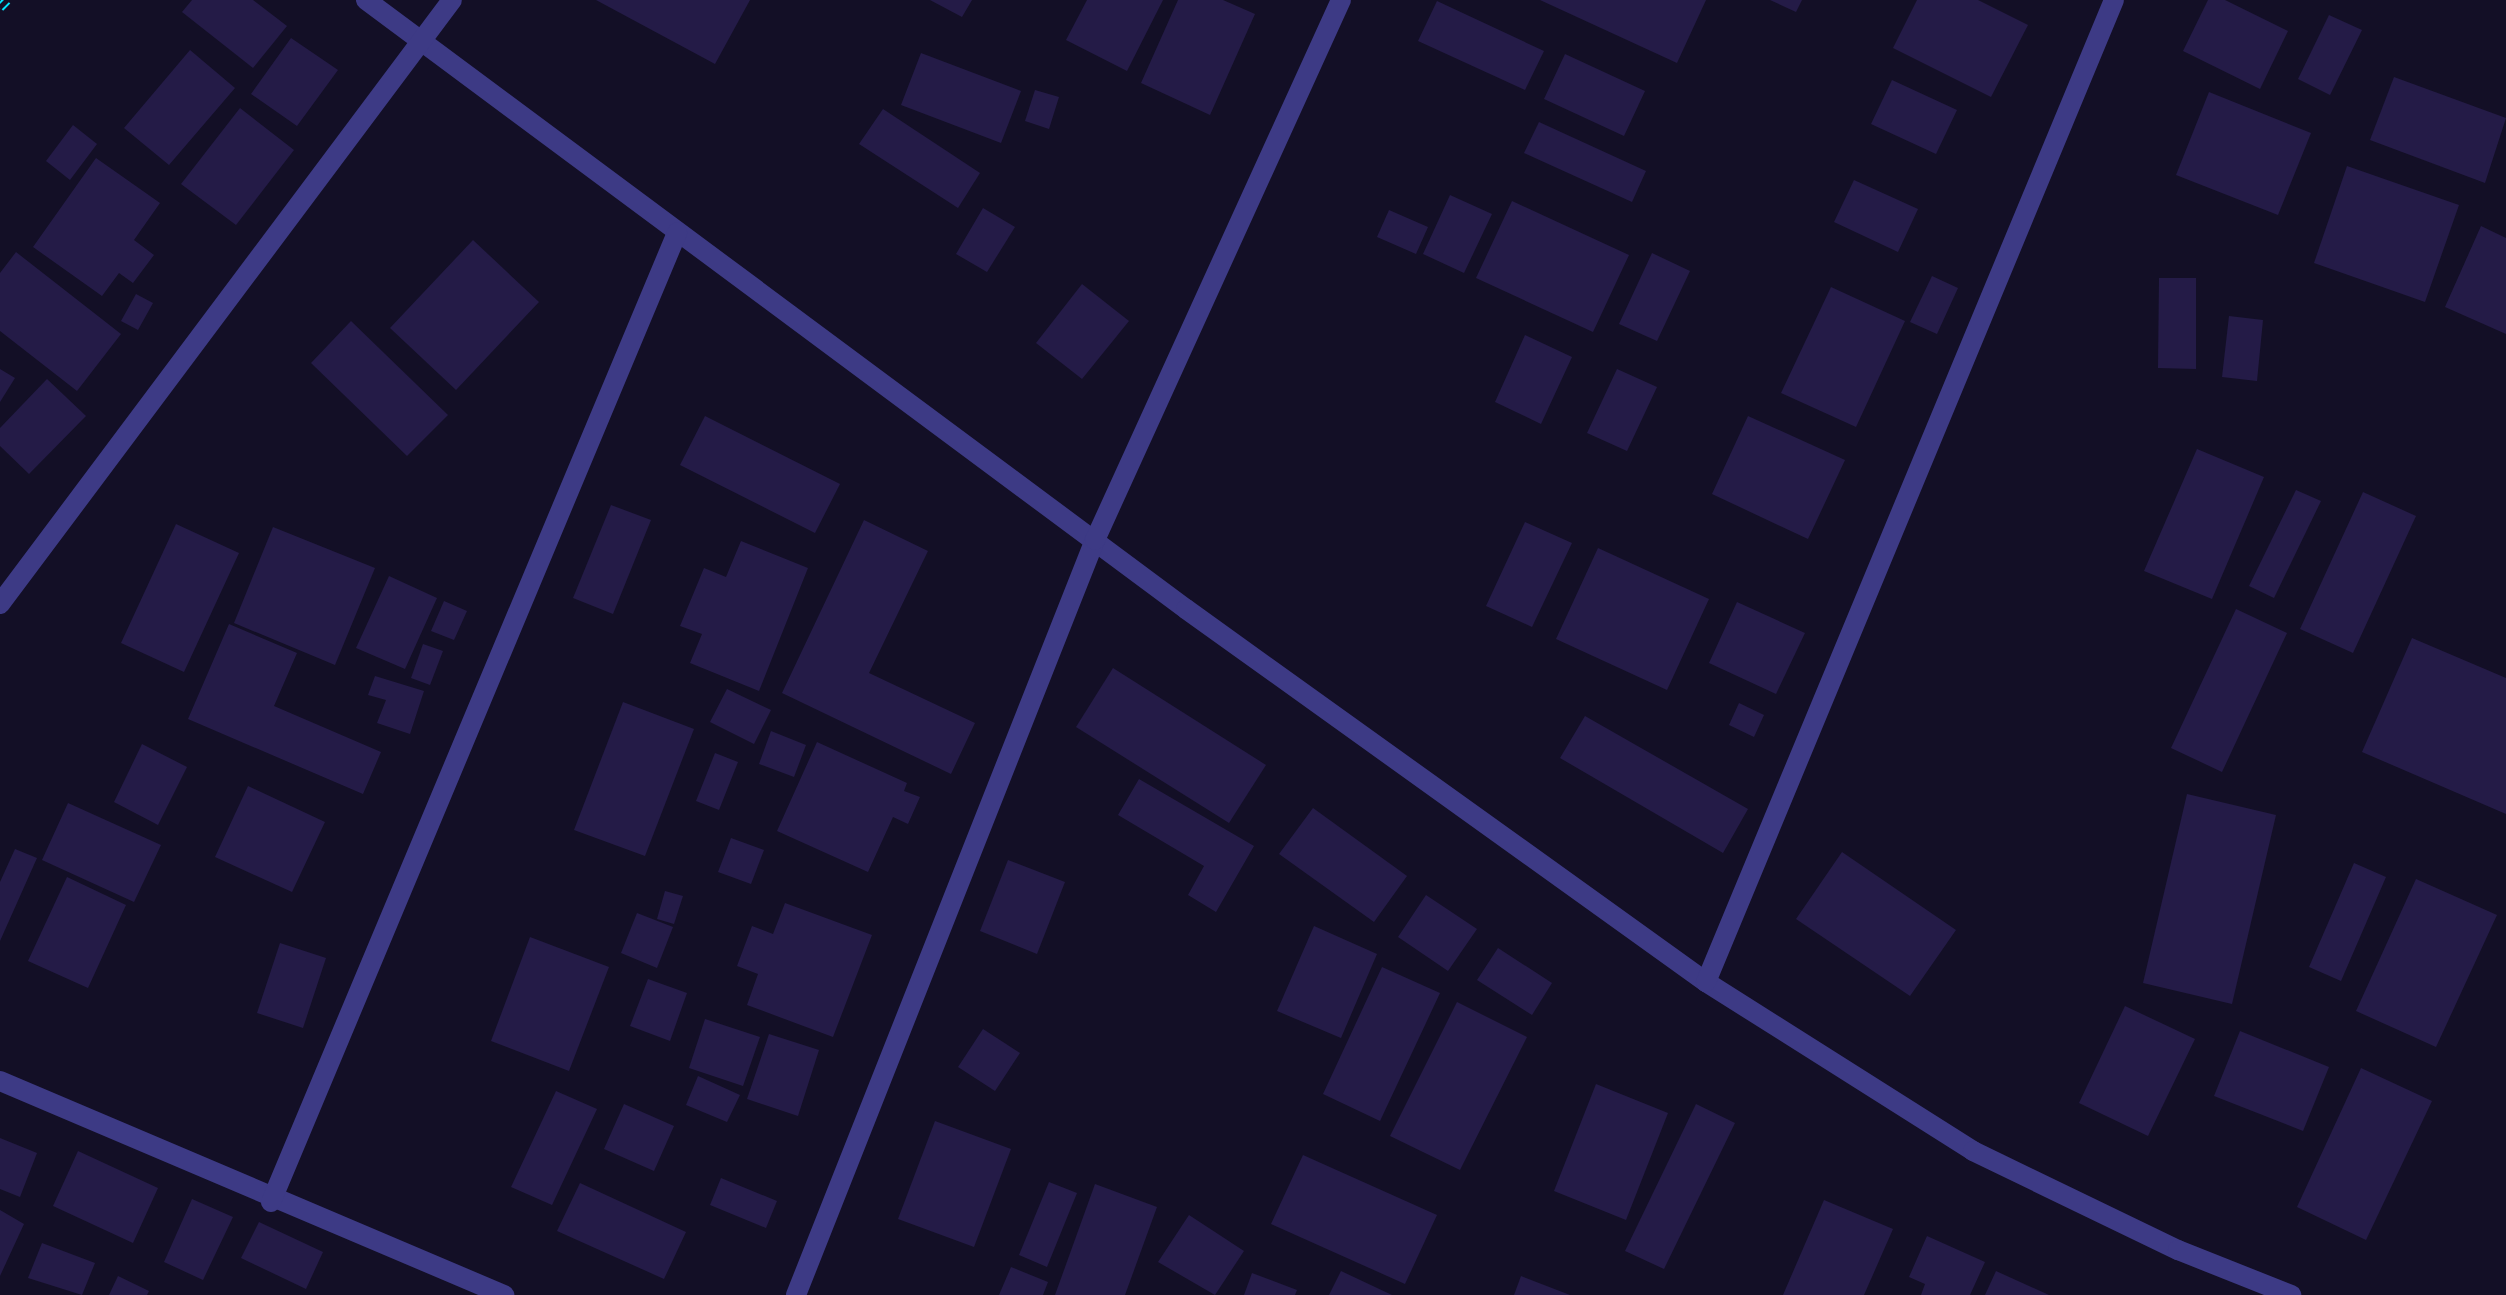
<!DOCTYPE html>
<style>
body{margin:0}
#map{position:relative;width:2506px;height:1295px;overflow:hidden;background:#130f26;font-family:"Nunito Sans",sans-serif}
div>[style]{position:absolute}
.building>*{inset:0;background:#241b47}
.minor>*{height:20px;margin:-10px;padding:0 10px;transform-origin:10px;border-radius:10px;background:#3d3a85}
.tertiary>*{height:20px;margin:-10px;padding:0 10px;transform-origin:10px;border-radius:10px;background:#3d3a85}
.rail>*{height:9px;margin-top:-4.5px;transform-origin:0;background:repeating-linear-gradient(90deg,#130f26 0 18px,#00e5ff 0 36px);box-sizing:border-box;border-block:2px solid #00e5ff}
span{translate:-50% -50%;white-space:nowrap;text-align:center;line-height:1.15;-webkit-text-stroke:7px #130f26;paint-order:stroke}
</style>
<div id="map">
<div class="building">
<i style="clip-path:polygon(192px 0,253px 0,287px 26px,253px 68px,182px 12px)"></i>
<i style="clip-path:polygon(596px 0,750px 0,715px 64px)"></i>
<i style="clip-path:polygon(930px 0,972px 0,962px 17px)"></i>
<i style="clip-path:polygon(1087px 0,1163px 0,1127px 71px,1066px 40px)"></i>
<i style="clip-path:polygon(1178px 0,1223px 0,1255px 14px,1210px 115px,1141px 83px)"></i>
<i style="clip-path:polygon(1540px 0,1706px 0,1677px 63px)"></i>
<i style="clip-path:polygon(1770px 0,1802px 0,1796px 12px)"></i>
<i style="clip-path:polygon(1917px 0,1978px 0,2028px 25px,1991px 97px,1893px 48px)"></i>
<i style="clip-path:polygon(2208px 0,2225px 0,2288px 31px,2260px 89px,2183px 51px)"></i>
<i style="clip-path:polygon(1437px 1px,1544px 51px,1525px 90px,1418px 41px)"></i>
<i style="clip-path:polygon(2329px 15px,2362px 30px,2330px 95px,2298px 79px)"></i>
<i style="clip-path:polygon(291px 38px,338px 70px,297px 126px,251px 94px)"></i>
<i style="clip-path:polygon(190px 50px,235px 88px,169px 165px,124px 128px)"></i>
<i style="clip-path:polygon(921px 53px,1021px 91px,1001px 143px,901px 105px)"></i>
<i style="clip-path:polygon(1565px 54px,1645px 91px,1624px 136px,1544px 99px)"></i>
<i style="clip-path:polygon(2394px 77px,2506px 118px,2485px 183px,2370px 140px)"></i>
<i style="clip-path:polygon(1892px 80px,1957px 110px,1936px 154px,1871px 124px)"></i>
<i style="clip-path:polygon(1035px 90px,1059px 97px,1049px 129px,1025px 121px)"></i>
<i style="clip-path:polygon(2209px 92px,2311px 133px,2278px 215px,2176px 175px)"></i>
<i style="clip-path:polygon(240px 108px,294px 150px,236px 225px,181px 184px)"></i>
<i style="clip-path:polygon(883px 109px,980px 173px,958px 208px,859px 144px)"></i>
<i style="clip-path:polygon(1539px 122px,1646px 171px,1632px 202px,1524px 153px)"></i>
<i style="clip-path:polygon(73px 125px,97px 144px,70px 180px,46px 161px)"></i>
<i style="clip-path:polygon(96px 158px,160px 203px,134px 240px,154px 255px,133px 283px,119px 273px,102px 296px,33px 247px)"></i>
<i style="clip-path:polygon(2347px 166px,2459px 205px,2425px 302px,2314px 263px)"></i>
<i style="clip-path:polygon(1854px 180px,1918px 209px,1898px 252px,1834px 222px)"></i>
<i style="clip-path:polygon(1450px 195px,1492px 214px,1464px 273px,1423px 254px)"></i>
<i style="clip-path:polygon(1512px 201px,1629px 255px,1593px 332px,1476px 278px)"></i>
<i style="clip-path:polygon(983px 208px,1015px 227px,987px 272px,956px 254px)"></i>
<i style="clip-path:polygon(1389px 210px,1428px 227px,1416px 254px,1377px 237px)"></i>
<i style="clip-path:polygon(2481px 226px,2506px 238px,2506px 334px,2445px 307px)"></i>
<i style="clip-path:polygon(473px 240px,539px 302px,456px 390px,390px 328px)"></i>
<i style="clip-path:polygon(16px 252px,121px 334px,77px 391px,0 331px,0 273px)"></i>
<i style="clip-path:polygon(1652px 253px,1690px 271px,1657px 341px,1619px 324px)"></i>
<i style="clip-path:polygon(1932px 276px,1958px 288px,1937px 334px,1910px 322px)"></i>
<i style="clip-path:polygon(2159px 278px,2196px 278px,2196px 369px,2158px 368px)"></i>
<i style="clip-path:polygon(1082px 284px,1129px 321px,1082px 379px,1036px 343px)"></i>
<i style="clip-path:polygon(1831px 287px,1905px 321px,1856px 427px,1781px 393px)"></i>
<i style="clip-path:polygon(136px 294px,153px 303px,138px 330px,121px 321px)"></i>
<i style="clip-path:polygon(2229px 316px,2263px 320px,2257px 381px,2222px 377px)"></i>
<i style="clip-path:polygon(351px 321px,448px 415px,407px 456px,311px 363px)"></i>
<i style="clip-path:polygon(1525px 335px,1572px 357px,1541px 424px,1495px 402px)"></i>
<i style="clip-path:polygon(0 369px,15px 378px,0 402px)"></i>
<i style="clip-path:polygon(1617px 369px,1657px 387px,1627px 451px,1587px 433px)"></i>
<i style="clip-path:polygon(47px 379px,86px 416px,29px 474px,0 446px,0 428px)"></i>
<i style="clip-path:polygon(705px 416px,840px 484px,815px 533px,680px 465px)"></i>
<i style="clip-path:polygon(1748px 416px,1845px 460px,1808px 539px,1712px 494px)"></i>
<i style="clip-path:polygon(2197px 449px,2264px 477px,2212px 599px,2144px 571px)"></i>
<i style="clip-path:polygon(2296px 490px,2321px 501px,2274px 598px,2249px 586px)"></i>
<i style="clip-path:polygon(2363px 492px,2416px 516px,2353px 653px,2300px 629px)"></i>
<i style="clip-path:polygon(611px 505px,651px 520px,613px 614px,573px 598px)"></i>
<i style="clip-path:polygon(864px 520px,928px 551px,869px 673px,975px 723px,951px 774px,782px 693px)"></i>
<i style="clip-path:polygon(1525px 522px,1572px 543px,1532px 627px,1486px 606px)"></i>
<i style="clip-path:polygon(176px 524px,239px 553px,184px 672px,121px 643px)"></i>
<i style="clip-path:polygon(273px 527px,375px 568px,335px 665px,234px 623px)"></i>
<i style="clip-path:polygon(741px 541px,808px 568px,759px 691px,690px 663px,702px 634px,680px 626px,704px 568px,726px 577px)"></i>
<i style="clip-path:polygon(1598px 548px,1709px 599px,1667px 690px,1556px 639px)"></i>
<i style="clip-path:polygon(389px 576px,437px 598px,405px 669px,356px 648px)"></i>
<i style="clip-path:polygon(444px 601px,467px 611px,454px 640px,431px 631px)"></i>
<i style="clip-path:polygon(1737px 602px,1805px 633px,1776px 694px,1709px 663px)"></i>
<i style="clip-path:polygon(2236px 609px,2287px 633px,2222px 772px,2171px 748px)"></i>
<i style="clip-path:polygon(229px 624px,297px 653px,274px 706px,381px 752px,363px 794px,188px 719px)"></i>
<i style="clip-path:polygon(2412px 638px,2506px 678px,2506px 814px,2362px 752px)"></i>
<i style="clip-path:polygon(423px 644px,443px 651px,430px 685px,411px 678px)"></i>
<i style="clip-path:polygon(1113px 668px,1266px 765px,1229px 823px,1076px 727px)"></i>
<i style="clip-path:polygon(375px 676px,424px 691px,410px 734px,377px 723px,386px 700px,368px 695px)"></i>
<i style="clip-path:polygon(727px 689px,771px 710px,754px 744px,710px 722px)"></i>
<i style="clip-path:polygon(623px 702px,694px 729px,645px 856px,574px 830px)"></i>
<i style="clip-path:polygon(1739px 703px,1764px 715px,1754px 737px,1729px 725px)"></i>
<i style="clip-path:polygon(1585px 716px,1748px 809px,1723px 853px,1560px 758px)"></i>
<i style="clip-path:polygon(771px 731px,806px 745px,794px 777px,759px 764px)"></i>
<i style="clip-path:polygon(817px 742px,907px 783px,904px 791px,920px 797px,908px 824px,893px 817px,868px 872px,777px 831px)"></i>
<i style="clip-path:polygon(142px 744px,187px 767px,158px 825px,114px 802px)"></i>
<i style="clip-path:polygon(715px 753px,738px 762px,719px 810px,696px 801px)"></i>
<i style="clip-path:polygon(1139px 779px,1254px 846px,1216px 912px,1188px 895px,1204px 866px,1118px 815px)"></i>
<i style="clip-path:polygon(248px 786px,325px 822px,292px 892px,215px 857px)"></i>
<i style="clip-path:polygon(2187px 794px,2276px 815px,2232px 1004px,2143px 983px)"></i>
<i style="clip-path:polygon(68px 803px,161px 845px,134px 902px,42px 860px)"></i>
<i style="clip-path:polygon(1313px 808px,1407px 876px,1374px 922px,1279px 854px)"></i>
<i style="clip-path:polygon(731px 838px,764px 850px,751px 884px,718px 872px)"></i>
<i style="clip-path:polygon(15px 849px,37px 858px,0 941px,0 882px)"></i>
<i style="clip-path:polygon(1842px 852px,1956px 930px,1910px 996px,1796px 919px)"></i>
<i style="clip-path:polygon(1008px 860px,1065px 882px,1037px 954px,980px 931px)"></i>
<i style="clip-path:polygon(2354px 863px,2386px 877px,2341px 981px,2309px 967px)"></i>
<i style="clip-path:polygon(67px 877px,126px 905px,88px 988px,28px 961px)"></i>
<i style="clip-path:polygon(2416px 879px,2497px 915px,2436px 1047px,2356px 1011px)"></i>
<i style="clip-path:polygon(665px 891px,683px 896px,674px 924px,657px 919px)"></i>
<i style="clip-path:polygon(1426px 895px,1477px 929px,1448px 971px,1398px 937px)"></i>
<i style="clip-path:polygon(785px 903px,872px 935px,833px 1037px,747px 1005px,758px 974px,737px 966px,752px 926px,773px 934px)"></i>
<i style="clip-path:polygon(637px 913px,673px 927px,657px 968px,621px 953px)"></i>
<i style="clip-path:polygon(1314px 926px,1377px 954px,1341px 1038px,1277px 1011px)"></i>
<i style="clip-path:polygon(530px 937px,609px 967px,569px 1071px,491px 1041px)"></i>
<i style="clip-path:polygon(280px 943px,326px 958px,303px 1028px,257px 1013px)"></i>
<i style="clip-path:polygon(1498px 948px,1552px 983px,1532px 1015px,1477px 980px)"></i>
<i style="clip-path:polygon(1382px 967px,1440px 993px,1380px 1121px,1323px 1094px)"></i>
<i style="clip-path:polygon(648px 979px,687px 993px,670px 1041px,630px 1026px)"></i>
<i style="clip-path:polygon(1457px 1002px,1527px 1037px,1460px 1170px,1390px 1136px)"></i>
<i style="clip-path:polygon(2125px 1006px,2195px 1039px,2148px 1136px,2079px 1103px)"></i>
<i style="clip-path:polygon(705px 1019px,760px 1037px,743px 1086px,689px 1068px)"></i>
<i style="clip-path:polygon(983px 1029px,1020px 1053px,995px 1091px,958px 1067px)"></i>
<i style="clip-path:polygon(2240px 1031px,2329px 1067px,2303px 1131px,2214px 1096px)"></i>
<i style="clip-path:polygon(769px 1034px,819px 1050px,798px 1116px,747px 1099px)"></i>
<i style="clip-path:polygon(2361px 1068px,2432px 1101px,2366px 1240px,2297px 1207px)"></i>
<i style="clip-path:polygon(698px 1076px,740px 1095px,727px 1122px,686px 1105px)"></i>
<i style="clip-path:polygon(1596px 1084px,1668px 1113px,1626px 1220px,1554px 1191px)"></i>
<i style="clip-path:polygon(556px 1091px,597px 1109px,552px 1205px,511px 1187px)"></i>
<i style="clip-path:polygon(624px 1104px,674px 1126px,654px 1171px,604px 1149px)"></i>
<i style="clip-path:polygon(1696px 1104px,1735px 1123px,1664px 1269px,1625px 1251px)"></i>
<i style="clip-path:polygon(935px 1121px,1011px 1149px,974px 1247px,898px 1219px)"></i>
<i style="clip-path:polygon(0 1138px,37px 1153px,20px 1197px,0 1189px)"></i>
<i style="clip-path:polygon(78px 1151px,158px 1188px,133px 1243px,53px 1206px)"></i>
<i style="clip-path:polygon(1303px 1155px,1437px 1215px,1405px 1284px,1271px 1224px)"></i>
<i style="clip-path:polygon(721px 1178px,777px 1201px,766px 1228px,710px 1205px)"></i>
<i style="clip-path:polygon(1049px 1182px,1077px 1193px,1047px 1267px,1019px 1255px)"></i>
<i style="clip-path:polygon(580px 1183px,686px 1232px,664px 1279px,557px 1231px)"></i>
<i style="clip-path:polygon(1095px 1184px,1157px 1207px,1125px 1295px,1055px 1295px)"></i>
<i style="clip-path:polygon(192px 1199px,233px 1217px,203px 1280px,164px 1262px)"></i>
<i style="clip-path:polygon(1824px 1200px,1893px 1229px,1864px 1295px,1783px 1295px)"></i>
<i style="clip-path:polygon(0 1210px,24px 1224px,0 1276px)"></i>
<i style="clip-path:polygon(1189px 1215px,1244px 1251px,1215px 1295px,1158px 1262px)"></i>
<i style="clip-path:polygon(259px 1222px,323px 1252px,306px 1289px,241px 1258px)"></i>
<i style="clip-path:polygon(1927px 1236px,1985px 1262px,1970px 1295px,1921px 1295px,1925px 1284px,1909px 1277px)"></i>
<i style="clip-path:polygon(42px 1243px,95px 1263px,82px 1295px,28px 1278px)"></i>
<i style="clip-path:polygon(1011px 1267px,1048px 1282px,1043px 1295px,999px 1295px)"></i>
<i style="clip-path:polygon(1341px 1271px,1392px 1295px,1329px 1295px)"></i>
<i style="clip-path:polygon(1996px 1271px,2049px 1295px,1985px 1295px)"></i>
<i style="clip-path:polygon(1252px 1273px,1297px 1290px,1295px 1295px,1244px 1295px)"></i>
<i style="clip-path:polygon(118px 1276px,149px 1291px,147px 1295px,109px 1295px)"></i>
<i style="clip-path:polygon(1521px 1276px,1570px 1295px,1514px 1295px)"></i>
</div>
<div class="minor">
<i style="left:366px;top:0;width:1021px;rotate:36.6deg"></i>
<i style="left:1186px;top:609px;width:640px;rotate:35.65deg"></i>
<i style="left:1706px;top:982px;width:316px;rotate:32.3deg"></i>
<i style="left:1973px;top:1151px;width:228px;rotate:25.8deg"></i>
<i style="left:2178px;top:1250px;width:122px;rotate:21.7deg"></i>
<i style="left:1706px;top:982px;width:1063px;rotate:-67.44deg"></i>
<i style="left:0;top:1081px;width:548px;rotate:23.01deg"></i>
<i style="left:271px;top:1202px;width:1051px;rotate:-67.27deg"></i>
<i style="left:796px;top:1295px;width:812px;rotate:-68.4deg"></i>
<i style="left:1095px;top:540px;width:593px;rotate:-65.51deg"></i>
</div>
<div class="tertiary">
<i style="left:0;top:604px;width:754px;rotate:-53.19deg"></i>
</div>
<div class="rail">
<i style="left:0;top:7px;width:10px;rotate:-45deg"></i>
</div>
</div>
